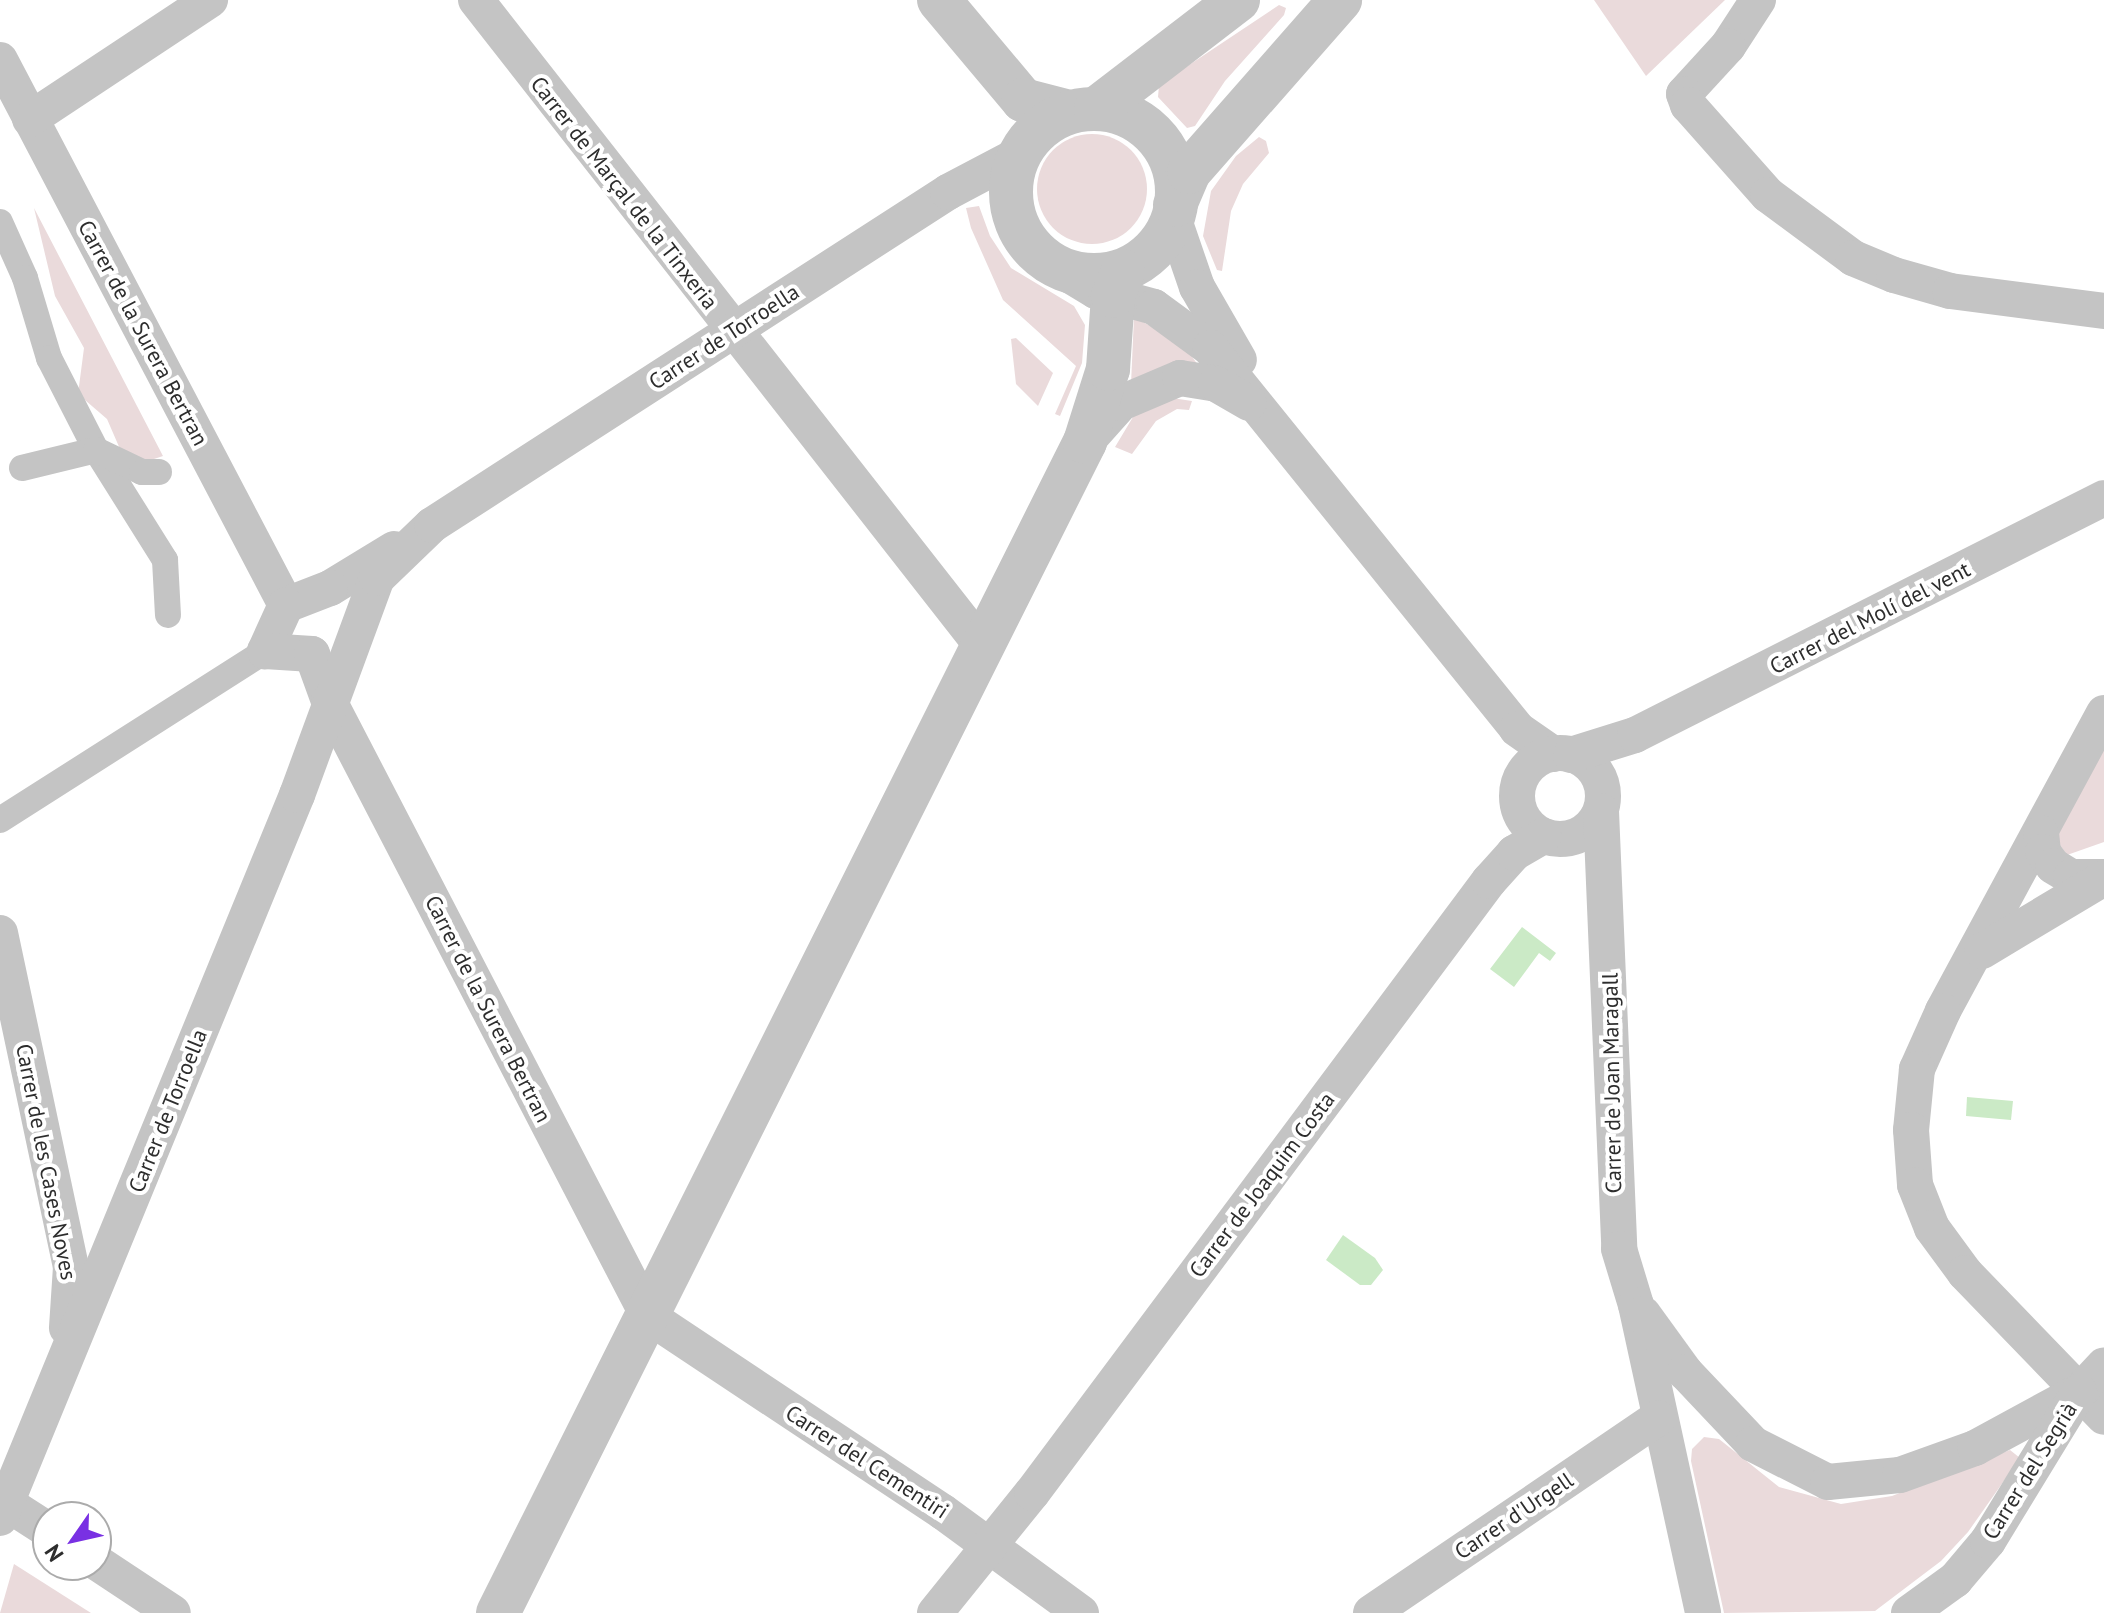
<!DOCTYPE html>
<meta charset="utf-8">
<style>
body{margin:0}
#map{position:relative;width:2104px;height:1613px;overflow:hidden;background:#fff;font-family:"PT Sans",sans-serif}
div>[style]{position:absolute}
.green>*{inset:0;background:#eadadb}
.round{border-radius:50%}
.water>*{inset:0;background:#cbeac6}
.pedestrian>*{height:26px;margin:-13px;padding:0 13px;transform-origin:13px;border-radius:13px;background:#c4c4c4}
.minor>*{height:36px;margin:-18px;padding:0 18px;transform-origin:18px;border-radius:18px;background:#c4c4c4}
.minor>.ring{margin:-18px;padding:0;box-sizing:content-box;background:none;border:36px solid #c4c4c4;border-radius:50%}
.tertiary>*{height:44px;margin:-22px;padding:0 22px;transform-origin:22px;border-radius:22px;background:#c4c4c4}
.tertiary>.ring{margin:-22px;padding:0;box-sizing:content-box;background:none;border:44px solid #c4c4c4;border-radius:50%}
span{translate:-50% -50%;white-space:nowrap;text-align:center;line-height:1.15;-webkit-text-stroke:8px #fff;paint-order:stroke}
.street-label{font-size:22px;color:#2d2d2d}
.north{position:absolute;left:32px;top:1501px;width:80px;height:80px;box-sizing:border-box;background:#fff;border:2px solid #ababab;border-radius:50%;rotate:236deg;font-size:22px;font-weight:700;line-height:32px;text-align:center;color:#2d2d2d}
.north::after{content:'';display:block;margin:auto;width:28px;height:36px;background:#7930e3;clip-path:polygon(50% 0,100% 100%,50% 72%,0 100%)}
</style>
<div id="map">
<div class="green">
<i style="clip-path:polygon(1594px 0,1725px 0,1646px 76px)"></i>
<i style="clip-path:polygon(1279px 5px,1286px 8px,1284px 15px,1225px 81px,1195px 126px,1187px 128px,1158px 97px,1159px 85px)"></i>
<i class="round" style="left:1037px;top:134px;width:110px;height:110px"></i>
<i style="clip-path:polygon(1259px 137px,1266px 141px,1269px 153px,1243px 184px,1231px 211px,1222px 271px,1217px 270px,1203px 236px,1211px 191px,1236px 156px)"></i>
<i style="clip-path:polygon(979px 206px,990px 236px,1011px 268px,1074px 306px,1085px 325px,1082px 363px,1060px 416px,1055px 414px,1076px 366px,1003px 300px,971px 228px,966px 208px)"></i>
<i style="clip-path:polygon(34px 208px,163px 456px,142px 463px,120px 449px,107px 419px,78px 394px,84px 348px,55px 296px)"></i>
<i style="clip-path:polygon(1134px 317px,1183px 344px,1198px 365px,1131px 384px)"></i>
<i style="clip-path:polygon(1016px 338px,1053px 373px,1038px 406px,1016px 384px,1011px 339px)"></i>
<i style="clip-path:polygon(1172px 398px,1192px 401px,1189px 410px,1177px 409px,1156px 421px,1132px 454px,1115px 447px,1136px 412px)"></i>
<i style="clip-path:polygon(2104px 747px,2104px 842px,2067px 855px,2055px 838px)"></i>
<i style="clip-path:polygon(1704px 1437px,1719px 1439px,1779px 1487px,1841px 1504px,1892px 1496px,2010px 1450px,2020px 1458px,1968px 1532px,1941px 1561px,1875px 1611px,1724px 1613px,1691px 1461px,1692px 1449px)"></i>
<i style="clip-path:polygon(14px 1564px,91px 1613px,0 1613px)"></i>
</div>
<div class="water">
<i style="clip-path:polygon(1522px 927px,1556px 953px,1550px 961px,1539px 953px,1514px 987px,1490px 969px)"></i>
<i style="clip-path:polygon(1967px 1097px,2013px 1101px,2011px 1120px,1966px 1116px)"></i>
<i style="clip-path:polygon(1343px 1235px,1375px 1258px,1383px 1270px,1371px 1285px,1360px 1285px,1326px 1260px)"></i>
</div>
<div class="pedestrian">
<i style="left:0;top:222px;width:61px;rotate:65.9deg"></i>
<i style="left:25px;top:278px;width:84px;rotate:73.3deg"></i>
<i style="left:49px;top:358px;width:103px;rotate:62.9deg"></i>
<i style="left:96px;top:450px;width:130px;rotate:57.9deg"></i>
<i style="left:165px;top:560px;width:55px;rotate:86.9deg"></i>
<i style="left:22px;top:468px;width:76px;rotate:-13.7deg"></i>
<i style="left:96px;top:450px;width:51px;rotate:25.6deg"></i>
<i style="left:142px;top:472px;width:17px"></i>
<i style="left:0;top:820px;width:314px;rotate:-32.5deg"></i>
</div>
<div class="minor">
<i style="left:476px;top:0;width:822px;rotate:51.92deg"></i>
<i style="left:1758px;top:0;width:55px;rotate:123.1deg"></i>
<i style="left:1728px;top:46px;width:65px;rotate:132.5deg"></i>
<i style="left:1684px;top:94px;width:12px;rotate:70deg"></i>
<i style="left:1688px;top:105px;width:120px;rotate:48.4deg"></i>
<i style="left:1768px;top:195px;width:106px;rotate:36.5deg"></i>
<i style="left:1853px;top:258px;width:44px;rotate:22.5deg"></i>
<i style="left:1894px;top:275px;width:58px;rotate:15.9deg"></i>
<i style="left:1950px;top:291px;width:155px;rotate:7.4deg"></i>
<i style="left:0;top:60px;width:615px;rotate:62.31deg"></i>
<i style="left:30px;top:119px;width:216px;rotate:-33.5deg"></i>
<i style="left:1174px;top:220px;width:71px;rotate:71.1deg"></i>
<i style="left:1197px;top:287px;width:84px;rotate:60.1deg"></i>
<i style="left:1058px;top:268px;width:44px;rotate:31.2deg"></i>
<i style="left:1096px;top:291px;width:60px;rotate:15.4deg"></i>
<i style="left:1154px;top:307px;width:69px;rotate:36.2deg"></i>
<i style="left:1210px;top:348px;width:489px;rotate:51.1deg"></i>
<i style="left:1517px;top:729px;width:44px;rotate:34.8deg"></i>
<i style="left:1088px;top:440px;width:50px;rotate:-48.3deg"></i>
<i style="left:1121px;top:403px;width:64px;rotate:-23deg"></i>
<i style="left:1180px;top:378px;width:36px;rotate:9deg"></i>
<i style="left:1216px;top:384px;width:38px;rotate:30deg"></i>
<i style="left:394px;top:549px;width:75px;rotate:148.6deg"></i>
<i style="left:330px;top:588px;width:47px;rotate:158.9deg"></i>
<i style="left:286px;top:605px;width:51px;rotate:114.5deg"></i>
<i style="left:265px;top:651px;width:47px;rotate:3.7deg"></i>
<i style="left:312px;top:654px;width:50px;rotate:70.1deg"></i>
<i style="left:329px;top:701px;width:693px;rotate:62.58deg"></i>
<i style="left:648px;top:1316px;width:354px;rotate:33.6deg"></i>
<i style="left:943px;top:1512px;width:171px;rotate:36.2deg"></i>
<i style="left:2104px;top:713px;width:339px;rotate:118.4deg"></i>
<i style="left:1943px;top:1011px;width:64px;rotate:114.1deg"></i>
<i style="left:1917px;top:1069px;width:61px;rotate:95.6deg"></i>
<i style="left:1911px;top:1130px;width:55px;rotate:85.8deg"></i>
<i style="left:1915px;top:1185px;width:46px;rotate:68.4deg"></i>
<i style="left:1932px;top:1228px;width:56px;rotate:53.7deg"></i>
<i style="left:1965px;top:1273px;width:200px;rotate:46deg"></i>
<i class="ring" style="left:1517px;top:753px;width:50px;height:50px"></i>
<i style="left:1571px;top:755px;width:67px;rotate:-17.4deg"></i>
<i style="left:1635px;top:735px;width:525px;rotate:-26.81deg"></i>
<i style="left:1601px;top:811px;width:438px;rotate:87.6deg"></i>
<i style="left:1619px;top:1249px;width:59px;rotate:73.1deg"></i>
<i style="left:1636px;top:1305px;width:315px;rotate:77.7deg"></i>
<i style="left:2041px;top:833px;width:19px;rotate:84deg"></i>
<i style="left:2043px;top:852px;width:17px;rotate:54deg"></i>
<i style="left:2053px;top:866px;width:21px;rotate:31deg"></i>
<i style="left:2071px;top:877px;width:33px"></i>
<i style="left:0;top:933px;width:341px;rotate:78deg"></i>
<i style="left:71px;top:1267px;width:61px;rotate:93.8deg"></i>
<i style="left:1982px;top:951px;width:142px;rotate:-30.9deg"></i>
<i style="left:1643px;top:1314px;width:72px;rotate:54.1deg"></i>
<i style="left:1685px;top:1372px;width:99px;rotate:46.6deg"></i>
<i style="left:1753px;top:1444px;width:84px;rotate:26.9deg"></i>
<i style="left:1828px;top:1482px;width:72px;rotate:-5.6deg"></i>
<i style="left:1900px;top:1475px;width:80px;rotate:-19.8deg"></i>
<i style="left:1975px;top:1448px;width:119px;rotate:-28.5deg"></i>
<i style="left:2080px;top:1391px;width:35px;rotate:-47deg"></i>
<i style="left:6px;top:1503px;width:50px;rotate:32.7deg"></i>
<i style="left:0;top:1518px;width:782px;rotate:-67.67deg"></i>
<i style="left:297px;top:795px;width:231px;rotate:-69.8deg"></i>
<i style="left:377px;top:578px;width:76px;rotate:-43.9deg"></i>
<i style="left:432px;top:525px;width:614px;rotate:-32.84deg"></i>
<i style="left:948px;top:192px;width:79px;rotate:-27.9deg"></i>
<i style="left:96px;top:1562px;width:92px;rotate:33.5deg"></i>
<i style="left:935px;top:1613px;width:154px;rotate:-51.1deg"></i>
<i style="left:1032px;top:1493px;width:764px;rotate:-53.25deg"></i>
<i style="left:1489px;top:881px;width:38px;rotate:-48deg"></i>
<i style="left:1514px;top:853px;width:34px;rotate:-30deg"></i>
<i style="left:1371px;top:1613px;width:347px;rotate:-34.2deg"></i>
<i style="left:1909px;top:1613px;width:57px;rotate:-35.7deg"></i>
<i style="left:1955px;top:1580px;width:51px;rotate:-49.8deg"></i>
<i style="left:1988px;top:1541px;width:175px;rotate:-58.6deg"></i>
</div>
<div class="tertiary">
<i style="left:939px;top:0;width:131px;rotate:50deg"></i>
<i style="left:1023px;top:100px;width:48px;rotate:14.6deg"></i>
<i class="ring" style="left:1011px;top:109px;width:122px;height:122px"></i>
<i style="left:1096px;top:109px;width:179px;rotate:-37.5deg"></i>
<i style="left:1175px;top:205px;width:36px;rotate:-67deg"></i>
<i style="left:1189px;top:172px;width:229px;rotate:-48.7deg"></i>
<i style="left:498px;top:1613px;width:1310px;rotate:-63.38deg"></i>
<i style="left:1085px;top:442px;width:77px;rotate:-72.5deg"></i>
<i style="left:1108px;top:369px;width:73px;rotate:-86.1deg"></i>
<i style="left:1113px;top:296px;width:27px;rotate:-68deg"></i>
</div>
<div class="street-label">
<span style="left:624px;top:193px;rotate:52deg">Carrer de Marçal de la Tinxeria</span>
<span style="left:143px;top:333px;rotate:62deg">Carrer de la Surera Bertran</span>
<span style="left:724px;top:337px;rotate:-33deg">Carrer de Torroella</span>
<span style="left:1870px;top:618px;rotate:-27deg">Carrer del Molí del vent</span>
<span style="left:488px;top:1009px;rotate:63deg">Carrer de la Surera Bertran</span>
<span style="left:1612px;top:1083px;rotate:-91deg">Carrer de Joan Maragall</span>
<span style="left:168px;top:1111px;rotate:-68deg">Carrer de Torroella</span>
<span style="left:46px;top:1162px;rotate:79deg">Carrer de les Cases Noves</span>
<span style="left:1262px;top:1185px;rotate:-53deg">Carrer de Joaquim Costa</span>
<span style="left:867px;top:1462px;rotate:33deg">Carrer del Cementiri</span>
<span style="left:2030px;top:1471px;rotate:-58deg">Carrer del Segrià</span>
<span style="left:1514px;top:1516px;rotate:-34deg">Carrer d'Urgell</span>
</div>
<div class="north">N</div>
</div>
